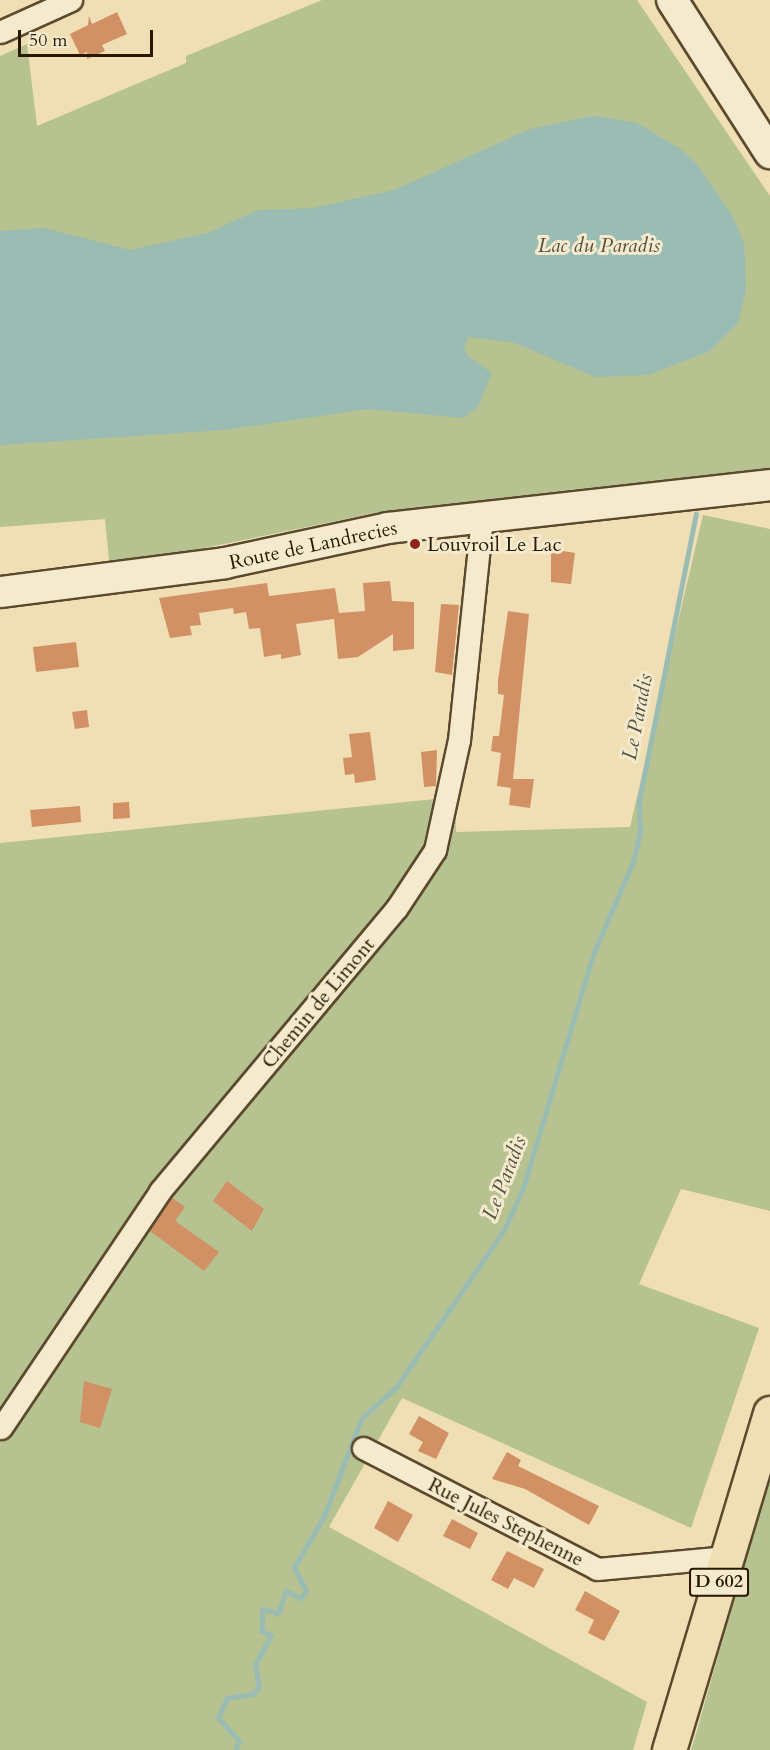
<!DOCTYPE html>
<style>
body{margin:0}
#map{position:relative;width:770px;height:1750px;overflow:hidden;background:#f0dfb4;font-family:Cardo,serif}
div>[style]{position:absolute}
.green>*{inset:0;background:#b6c28f}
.water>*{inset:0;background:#9bbcb3}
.stream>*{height:5px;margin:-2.5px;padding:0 2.5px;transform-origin:2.5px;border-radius:2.5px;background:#9bbcb3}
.building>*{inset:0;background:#d19164}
.roads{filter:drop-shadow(2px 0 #5b492d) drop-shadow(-2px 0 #5b492d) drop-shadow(0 2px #5b492d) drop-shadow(0 -2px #5b492d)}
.street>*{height:21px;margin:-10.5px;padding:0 10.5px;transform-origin:10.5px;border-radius:10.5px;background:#f5eace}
.secondary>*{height:30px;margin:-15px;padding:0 15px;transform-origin:15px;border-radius:15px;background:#f5eace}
.primary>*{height:33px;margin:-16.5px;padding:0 16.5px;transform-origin:16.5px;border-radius:16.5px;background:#f0dfb4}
.dots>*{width:16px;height:16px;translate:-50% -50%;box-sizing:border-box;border:3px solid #f5eace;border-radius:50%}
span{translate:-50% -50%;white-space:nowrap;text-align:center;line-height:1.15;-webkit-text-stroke:6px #f5eace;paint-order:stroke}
.shield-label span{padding:2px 4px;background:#f5eace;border:2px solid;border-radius:4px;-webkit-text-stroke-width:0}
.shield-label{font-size:18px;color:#291700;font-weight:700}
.poi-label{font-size:20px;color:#291700}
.left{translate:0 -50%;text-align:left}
.street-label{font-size:20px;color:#291700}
.water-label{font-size:21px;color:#51513f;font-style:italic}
.scale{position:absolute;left:18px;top:30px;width:135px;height:27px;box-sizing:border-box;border:3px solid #291700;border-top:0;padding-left:8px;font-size:18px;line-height:21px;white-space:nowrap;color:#291700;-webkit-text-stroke:4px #f5eace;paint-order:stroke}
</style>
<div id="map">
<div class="green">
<i style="clip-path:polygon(322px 0,637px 0,770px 196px,770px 468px,380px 512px,175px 554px,109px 561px,105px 519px,0 527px,0 56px,27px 44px,37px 126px,186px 63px,186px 56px)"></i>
<i style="clip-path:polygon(703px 515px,770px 529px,770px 1211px,681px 1189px,639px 1284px,759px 1328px,691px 1528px,402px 1398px,329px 1527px,647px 1702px,633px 1750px,0 1750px,0 843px,455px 797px,456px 832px,630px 827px)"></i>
<i style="clip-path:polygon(770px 1474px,770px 1750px,691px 1750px,697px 1730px)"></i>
</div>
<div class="water">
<i style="clip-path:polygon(592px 116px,637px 123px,679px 148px,696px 163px,732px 215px,744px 243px,746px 289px,738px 323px,710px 351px,649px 375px,595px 377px,515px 343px,468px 337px,464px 349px,469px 357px,492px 373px,478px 407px,463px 418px,368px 409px,224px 430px,0 445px,0 231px,44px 228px,130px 250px,207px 233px,258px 210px,313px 208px,394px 190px,530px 129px)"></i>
</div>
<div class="stream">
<i style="left:235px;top:1750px;width:10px;rotate:-66deg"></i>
<i style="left:239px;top:1741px;width:31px;rotate:-132deg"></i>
<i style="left:218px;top:1718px;width:22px;rotate:-66deg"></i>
<i style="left:227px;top:1698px;width:26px;rotate:-9deg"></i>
<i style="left:253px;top:1694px;width:9px;rotate:-49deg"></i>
<i style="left:259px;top:1687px;width:22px;rotate:-100deg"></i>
<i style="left:255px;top:1665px;width:34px;rotate:-62deg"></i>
<i style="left:271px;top:1635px;width:10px;rotate:-156deg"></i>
<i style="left:262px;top:1631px;width:22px;rotate:-90deg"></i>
<i style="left:262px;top:1609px;width:16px;rotate:14deg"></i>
<i style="left:278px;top:1613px;width:23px;rotate:-70deg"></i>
<i style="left:286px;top:1591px;width:16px;rotate:27deg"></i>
<i style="left:300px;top:1598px;width:9px;rotate:-49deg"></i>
<i style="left:306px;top:1591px;width:27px;rotate:-117deg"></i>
<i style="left:294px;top:1567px;width:59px;rotate:-59.5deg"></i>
<i style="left:324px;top:1516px;width:104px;rotate:-69.1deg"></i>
<i style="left:361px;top:1419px;width:49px;rotate:-42.5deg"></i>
<i style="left:397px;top:1386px;width:189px;rotate:-55.6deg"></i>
<i style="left:504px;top:1230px;width:46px;rotate:-65.7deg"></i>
<i style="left:523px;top:1188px;width:246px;rotate:-73.3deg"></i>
<i style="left:594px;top:952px;width:98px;rotate:-66.6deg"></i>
<i style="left:633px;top:862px;width:32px;rotate:-77deg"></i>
<i style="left:640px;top:831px;width:30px;rotate:-92deg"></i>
<i style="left:639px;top:801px;width:293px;rotate:-78.8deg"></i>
</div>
<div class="building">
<i style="clip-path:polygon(117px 12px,127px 34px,102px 45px,105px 51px,87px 59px,87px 52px,80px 55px,70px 34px,88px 25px,89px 16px,92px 24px)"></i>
<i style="clip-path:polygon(551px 549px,575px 553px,571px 584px,551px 582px)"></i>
<i style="clip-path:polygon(390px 581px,392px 601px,414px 602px,414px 649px,393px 651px,393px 634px,358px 657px,338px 659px,334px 619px,296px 624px,301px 655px,281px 659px,281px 654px,264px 657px,260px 628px,249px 629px,246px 612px,234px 614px,233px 608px,199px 613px,201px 625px,190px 626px,192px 635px,170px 638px,159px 598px,267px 583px,269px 596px,335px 588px,339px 613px,365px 611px,363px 583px)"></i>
<i style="clip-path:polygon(441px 604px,459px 605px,452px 675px,435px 672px)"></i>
<i style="clip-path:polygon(508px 611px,529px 614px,513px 779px,534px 779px,530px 808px,509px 805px,511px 788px,497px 786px,501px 753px,491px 751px,493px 736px,499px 736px,504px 695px,498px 694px,498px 680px)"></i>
<i style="clip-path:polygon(76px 642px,79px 667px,36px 672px,33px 647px)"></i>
<i style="clip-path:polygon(87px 710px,89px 727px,75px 729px,72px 712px)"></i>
<i style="clip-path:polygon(370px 732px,376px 780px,355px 783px,354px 774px,345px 775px,343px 758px,352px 757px,349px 734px)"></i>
<i style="clip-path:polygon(437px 750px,436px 786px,424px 787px,421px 752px)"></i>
<i style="clip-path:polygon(129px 802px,130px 818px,113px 819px,113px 803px)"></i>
<i style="clip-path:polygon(80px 806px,81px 822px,32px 827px,30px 810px)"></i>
<i style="clip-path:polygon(227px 1181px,264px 1209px,252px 1231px,213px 1201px)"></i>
<i style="clip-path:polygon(171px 1197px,185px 1207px,175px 1221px,219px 1252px,204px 1271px,150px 1231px)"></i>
<i style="clip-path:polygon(84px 1381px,112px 1389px,100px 1428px,80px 1422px)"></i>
<i style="clip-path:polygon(419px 1416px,449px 1433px,436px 1459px,418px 1451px,423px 1442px,409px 1434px)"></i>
<i style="clip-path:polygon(507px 1452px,521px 1460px,518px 1466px,599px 1506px,589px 1525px,525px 1489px,492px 1479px)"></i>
<i style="clip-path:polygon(388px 1501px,413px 1515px,398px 1542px,374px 1528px)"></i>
<i style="clip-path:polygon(452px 1519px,478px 1533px,470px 1549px,443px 1536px)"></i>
<i style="clip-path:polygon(507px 1551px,544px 1569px,534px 1588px,514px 1578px,508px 1589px,491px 1580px)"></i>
<i style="clip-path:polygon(585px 1591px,620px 1611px,604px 1641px,588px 1633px,594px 1620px,575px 1610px)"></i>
</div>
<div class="roads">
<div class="street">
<i style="left:0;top:32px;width:78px;rotate:-24.3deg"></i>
<i style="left:1px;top:1428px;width:285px;rotate:-56.1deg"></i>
<i style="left:160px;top:1191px;width:368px;rotate:-50.1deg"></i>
<i style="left:396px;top:909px;width:71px;rotate:-56.5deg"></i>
<i style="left:435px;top:850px;width:113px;rotate:-77.7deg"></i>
<i style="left:459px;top:740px;width:225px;rotate:-84.1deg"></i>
<i style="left:363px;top:1448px;width:263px;rotate:27.3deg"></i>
<i style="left:597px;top:1569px;width:131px;rotate:-5.3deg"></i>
</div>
<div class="secondary">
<i style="left:672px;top:0;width:182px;rotate:57.4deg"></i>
<i style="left:0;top:592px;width:227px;rotate:-7.3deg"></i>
<i style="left:225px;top:563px;width:167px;rotate:-12.1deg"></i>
<i style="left:388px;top:528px;width:384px;rotate:-6.4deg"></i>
</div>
<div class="primary">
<i style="left:669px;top:1750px;width:352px;rotate:-73.3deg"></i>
</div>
</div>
<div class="dots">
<i style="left:415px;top:544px;background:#8f2418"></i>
</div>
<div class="shield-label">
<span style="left:719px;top:1582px">D 602</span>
</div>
<div class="poi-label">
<span class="left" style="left:427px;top:544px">Louvroil Le Lac</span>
</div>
<div class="street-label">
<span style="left:313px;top:545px;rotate:-12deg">Route de Landrecies</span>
<span style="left:318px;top:1003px;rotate:-50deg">Chemin de Limont</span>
<span style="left:506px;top:1522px;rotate:27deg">Rue Jules Stephenne</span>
</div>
<div class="water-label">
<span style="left:599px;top:246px">Lac du Paradis</span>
<span style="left:638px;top:717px;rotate:-79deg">Le Paradis</span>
<span style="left:505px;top:1178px;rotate:-69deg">Le Paradis</span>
</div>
<div class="scale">50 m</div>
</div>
